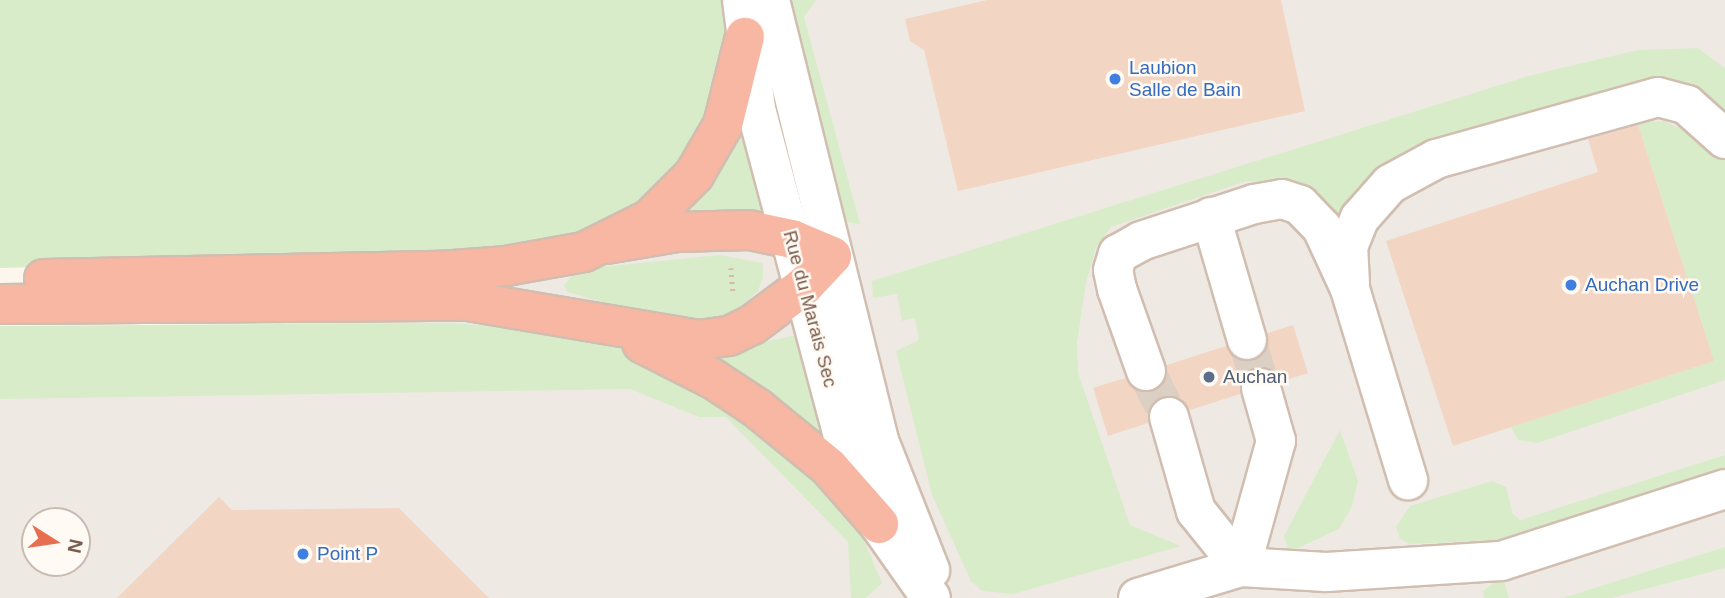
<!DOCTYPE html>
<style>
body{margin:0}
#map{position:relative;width:1725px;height:598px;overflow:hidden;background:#fdf6ec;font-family:Arial,sans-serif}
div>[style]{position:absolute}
.industrial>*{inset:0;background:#efe9e4}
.green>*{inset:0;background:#d8ecc9}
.building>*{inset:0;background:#f3d5c3}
.minor-tunnel>*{height:38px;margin-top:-19px;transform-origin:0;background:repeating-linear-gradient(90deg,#dcd0c4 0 38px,transparent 0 57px)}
.path>*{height:4.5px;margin-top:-2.25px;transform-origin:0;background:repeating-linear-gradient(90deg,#d9b8a5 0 2px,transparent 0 7px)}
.roads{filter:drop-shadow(2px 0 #d1beb0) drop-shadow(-2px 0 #d1beb0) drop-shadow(0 2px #d1beb0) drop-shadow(0 -2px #d1beb0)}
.minor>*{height:38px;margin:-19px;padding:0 19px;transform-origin:19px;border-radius:19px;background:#fff}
.highway>*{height:38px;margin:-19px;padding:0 19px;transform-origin:19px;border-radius:19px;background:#f7b7a3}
.dots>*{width:19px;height:19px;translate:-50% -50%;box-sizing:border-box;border:4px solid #fffaf3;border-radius:50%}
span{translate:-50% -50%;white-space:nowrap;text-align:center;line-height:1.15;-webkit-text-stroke:5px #fffaf3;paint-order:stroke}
.shop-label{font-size:19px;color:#366cbe}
.left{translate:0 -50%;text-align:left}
.street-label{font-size:19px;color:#7a5c4d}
.service-label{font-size:19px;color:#4e5e75}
.north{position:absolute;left:21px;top:507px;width:70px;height:70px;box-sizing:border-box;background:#fffaf3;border:2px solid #cabbb1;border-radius:50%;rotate:102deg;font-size:19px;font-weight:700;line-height:28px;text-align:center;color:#7a5c4d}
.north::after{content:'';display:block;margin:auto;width:24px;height:32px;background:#e76f51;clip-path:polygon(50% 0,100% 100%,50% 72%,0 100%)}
</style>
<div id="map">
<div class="industrial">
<i style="clip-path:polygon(evenodd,749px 0,1725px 0,1725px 598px,0 598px,0 383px,93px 384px,532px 238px,749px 0,35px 521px,77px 521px,77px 563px,35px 563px,35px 521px)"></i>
</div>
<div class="green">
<i style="clip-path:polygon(0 0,731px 0,730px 41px,708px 112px,679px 164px,640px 205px,594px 231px,479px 256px,0 268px)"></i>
<i style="clip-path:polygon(786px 0,816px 0,804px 17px,860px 224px,835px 220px)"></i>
<i style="clip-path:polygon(1698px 48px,1725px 68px,1725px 114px,1632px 84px,1420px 143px,1366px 179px,1339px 219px,1279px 182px,1246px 181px,1111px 227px,1096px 247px,1086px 283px,1077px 343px,1078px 373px,1130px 525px,1181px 546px,1013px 594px,982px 591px,971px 581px,932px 495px,896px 351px,919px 340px,915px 318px,902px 321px,897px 294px,873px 298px,872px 281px,1528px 76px,1638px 50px)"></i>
<i style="clip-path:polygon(1664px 121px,1702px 138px,1725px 158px,1725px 380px,1537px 443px,1518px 440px,1511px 427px,1714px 361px,1637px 122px)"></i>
<i style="clip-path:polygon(745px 133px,767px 218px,697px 216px,691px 211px,694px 204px)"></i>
<i style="clip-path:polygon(719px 255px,763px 263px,763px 277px,758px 291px,736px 311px,702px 323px,672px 322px,567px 292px,564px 285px,575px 272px,591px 268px)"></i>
<i style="clip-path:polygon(450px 323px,548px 330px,610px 341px,697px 383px,804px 463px,864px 540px,882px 583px,866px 598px,851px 598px,848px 542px,726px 417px,699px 417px,630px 389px,0 399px,0 326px)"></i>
<i style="clip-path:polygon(801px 334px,832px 443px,712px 359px,718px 352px)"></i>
<i style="clip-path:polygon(1340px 430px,1358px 481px,1352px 506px,1339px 529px,1289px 552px,1284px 536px)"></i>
<i style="clip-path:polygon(1725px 455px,1725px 471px,1504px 540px,1410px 544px,1400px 539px,1396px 527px,1410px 506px,1492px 481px,1506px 487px,1513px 514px,1520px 520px)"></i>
<i style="clip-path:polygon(1725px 547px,1725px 568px,1611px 598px,1563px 598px)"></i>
<i style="clip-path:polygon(1502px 576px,1509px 598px,1484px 598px,1483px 591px)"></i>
</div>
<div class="building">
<i style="clip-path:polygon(987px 0,1281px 0,1305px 111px,958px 191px,924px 50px,910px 41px,905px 19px)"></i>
<i style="clip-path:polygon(1638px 125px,1714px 361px,1453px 446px,1386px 241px,1598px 172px,1588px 139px)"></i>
<i style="clip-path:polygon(1293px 325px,1308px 373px,1282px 381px,1267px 367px,1254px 367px,1240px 382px,1240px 394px,1190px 410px,1175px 396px,1162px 396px,1148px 411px,1148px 423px,1108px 436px,1093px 388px,1125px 378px,1132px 388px,1153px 392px,1163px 385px,1167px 365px,1226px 346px,1241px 361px,1254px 361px,1268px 346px,1268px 333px)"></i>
<i style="clip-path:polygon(219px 497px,232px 510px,399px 508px,489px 598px,117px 598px)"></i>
</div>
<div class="minor-tunnel">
<i style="left:1247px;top:340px;width:50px;rotate:73.7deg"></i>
<i style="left:1146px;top:371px;width:51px;rotate:63.4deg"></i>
</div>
<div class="path">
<i style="left:731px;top:268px;width:23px;rotate:85deg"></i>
</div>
<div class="roads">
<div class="minor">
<i style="left:742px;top:0;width:110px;rotate:82.7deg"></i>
<i style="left:756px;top:109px;width:374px;rotate:75.1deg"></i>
<i style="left:852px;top:470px;width:60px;rotate:63.4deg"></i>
<i style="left:879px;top:524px;width:90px;rotate:54.9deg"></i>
<i style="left:770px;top:0;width:454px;rotate:76.1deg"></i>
<i style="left:879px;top:441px;width:139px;rotate:68.4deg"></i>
<i style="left:1211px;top:217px;width:128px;rotate:73.7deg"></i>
<i style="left:1350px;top:283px;width:36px;rotate:-93deg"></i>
<i style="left:1348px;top:247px;width:31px;rotate:-68deg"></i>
<i style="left:1360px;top:218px;width:45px;rotate:-48.6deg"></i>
<i style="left:1390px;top:184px;width:52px;rotate:-28.5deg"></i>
<i style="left:1436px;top:159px;width:230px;rotate:-15.6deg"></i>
<i style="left:1658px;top:97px;width:30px;rotate:15deg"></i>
<i style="left:1687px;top:105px;width:51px;rotate:41.8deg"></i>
<i style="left:1146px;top:371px;width:87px;rotate:-109.5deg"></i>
<i style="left:1117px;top:289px;width:19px;rotate:-102deg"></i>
<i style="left:1113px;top:270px;width:17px;rotate:-73deg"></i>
<i style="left:1118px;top:254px;width:26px;rotate:-29deg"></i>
<i style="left:1141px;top:241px;width:119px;rotate:-18.1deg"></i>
<i style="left:1254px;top:204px;width:28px;rotate:-10deg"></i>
<i style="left:1282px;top:199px;width:19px;rotate:18deg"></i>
<i style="left:1300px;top:205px;width:32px;rotate:46deg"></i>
<i style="left:1322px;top:228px;width:67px;rotate:65.3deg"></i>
<i style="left:1350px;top:289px;width:200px;rotate:73.1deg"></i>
<i style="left:1169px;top:417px;width:98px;rotate:74deg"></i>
<i style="left:1196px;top:511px;width:72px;rotate:51.2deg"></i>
<i style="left:1241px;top:567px;width:131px;rotate:-74.5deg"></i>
<i style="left:1276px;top:441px;width:55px;rotate:-105.8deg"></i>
<i style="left:1138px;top:598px;width:108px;rotate:-16.8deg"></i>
<i style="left:1241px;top:567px;width:85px;rotate:3.4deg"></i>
<i style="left:1326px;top:572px;width:175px;rotate:-3.6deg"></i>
<i style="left:1501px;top:561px;width:235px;rotate:-17.8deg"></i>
</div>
<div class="highway">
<i style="left:44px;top:279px;width:396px;rotate:-1.2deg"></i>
<i style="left:440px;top:271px;width:66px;rotate:-4.3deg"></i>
<i style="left:506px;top:266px;width:79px;rotate:-10.2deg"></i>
<i style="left:584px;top:252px;width:74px;rotate:-26.6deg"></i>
<i style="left:650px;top:219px;width:62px;rotate:-45deg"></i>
<i style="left:694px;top:175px;width:58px;rotate:-59.9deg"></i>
<i style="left:723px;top:125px;width:91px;rotate:-76deg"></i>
<i style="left:0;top:304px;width:468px;rotate:-0.4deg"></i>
<i style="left:468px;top:301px;width:234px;rotate:9.6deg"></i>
<i style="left:699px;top:340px;width:30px;rotate:-8deg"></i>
<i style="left:729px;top:336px;width:25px;rotate:-26deg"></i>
<i style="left:752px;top:325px;width:65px;rotate:-36.9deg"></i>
<i style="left:804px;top:286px;width:41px;rotate:-47deg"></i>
<i style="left:832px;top:256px;width:43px;rotate:-157deg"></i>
<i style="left:792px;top:239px;width:44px;rotate:-168.2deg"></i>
<i style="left:749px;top:230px;width:72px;rotate:178.4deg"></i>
<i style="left:677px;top:232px;width:72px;rotate:170.4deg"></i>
<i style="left:642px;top:343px;width:80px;rotate:26.9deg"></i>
<i style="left:713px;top:379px;width:53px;rotate:33.4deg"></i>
<i style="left:757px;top:408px;width:93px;rotate:39.3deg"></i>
<i style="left:829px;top:467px;width:76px;rotate:48.7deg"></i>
</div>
</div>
<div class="dots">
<i style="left:1115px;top:79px;background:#3f7fe0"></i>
<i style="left:1571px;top:285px;background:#3f7fe0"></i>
<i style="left:1209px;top:377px;background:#5c6f8a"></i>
<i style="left:303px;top:554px;background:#3f7fe0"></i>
</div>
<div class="shop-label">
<span class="left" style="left:1129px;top:79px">Laubion<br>Salle de Bain</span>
<span class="left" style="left:1585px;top:285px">Auchan Drive</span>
<span class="left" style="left:317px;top:554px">Point P</span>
</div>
<div class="street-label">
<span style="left:810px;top:309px;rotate:75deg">Rue du Marais Sec</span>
</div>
<div class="service-label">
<span class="left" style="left:1223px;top:377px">Auchan</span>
</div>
<div class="north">N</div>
</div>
